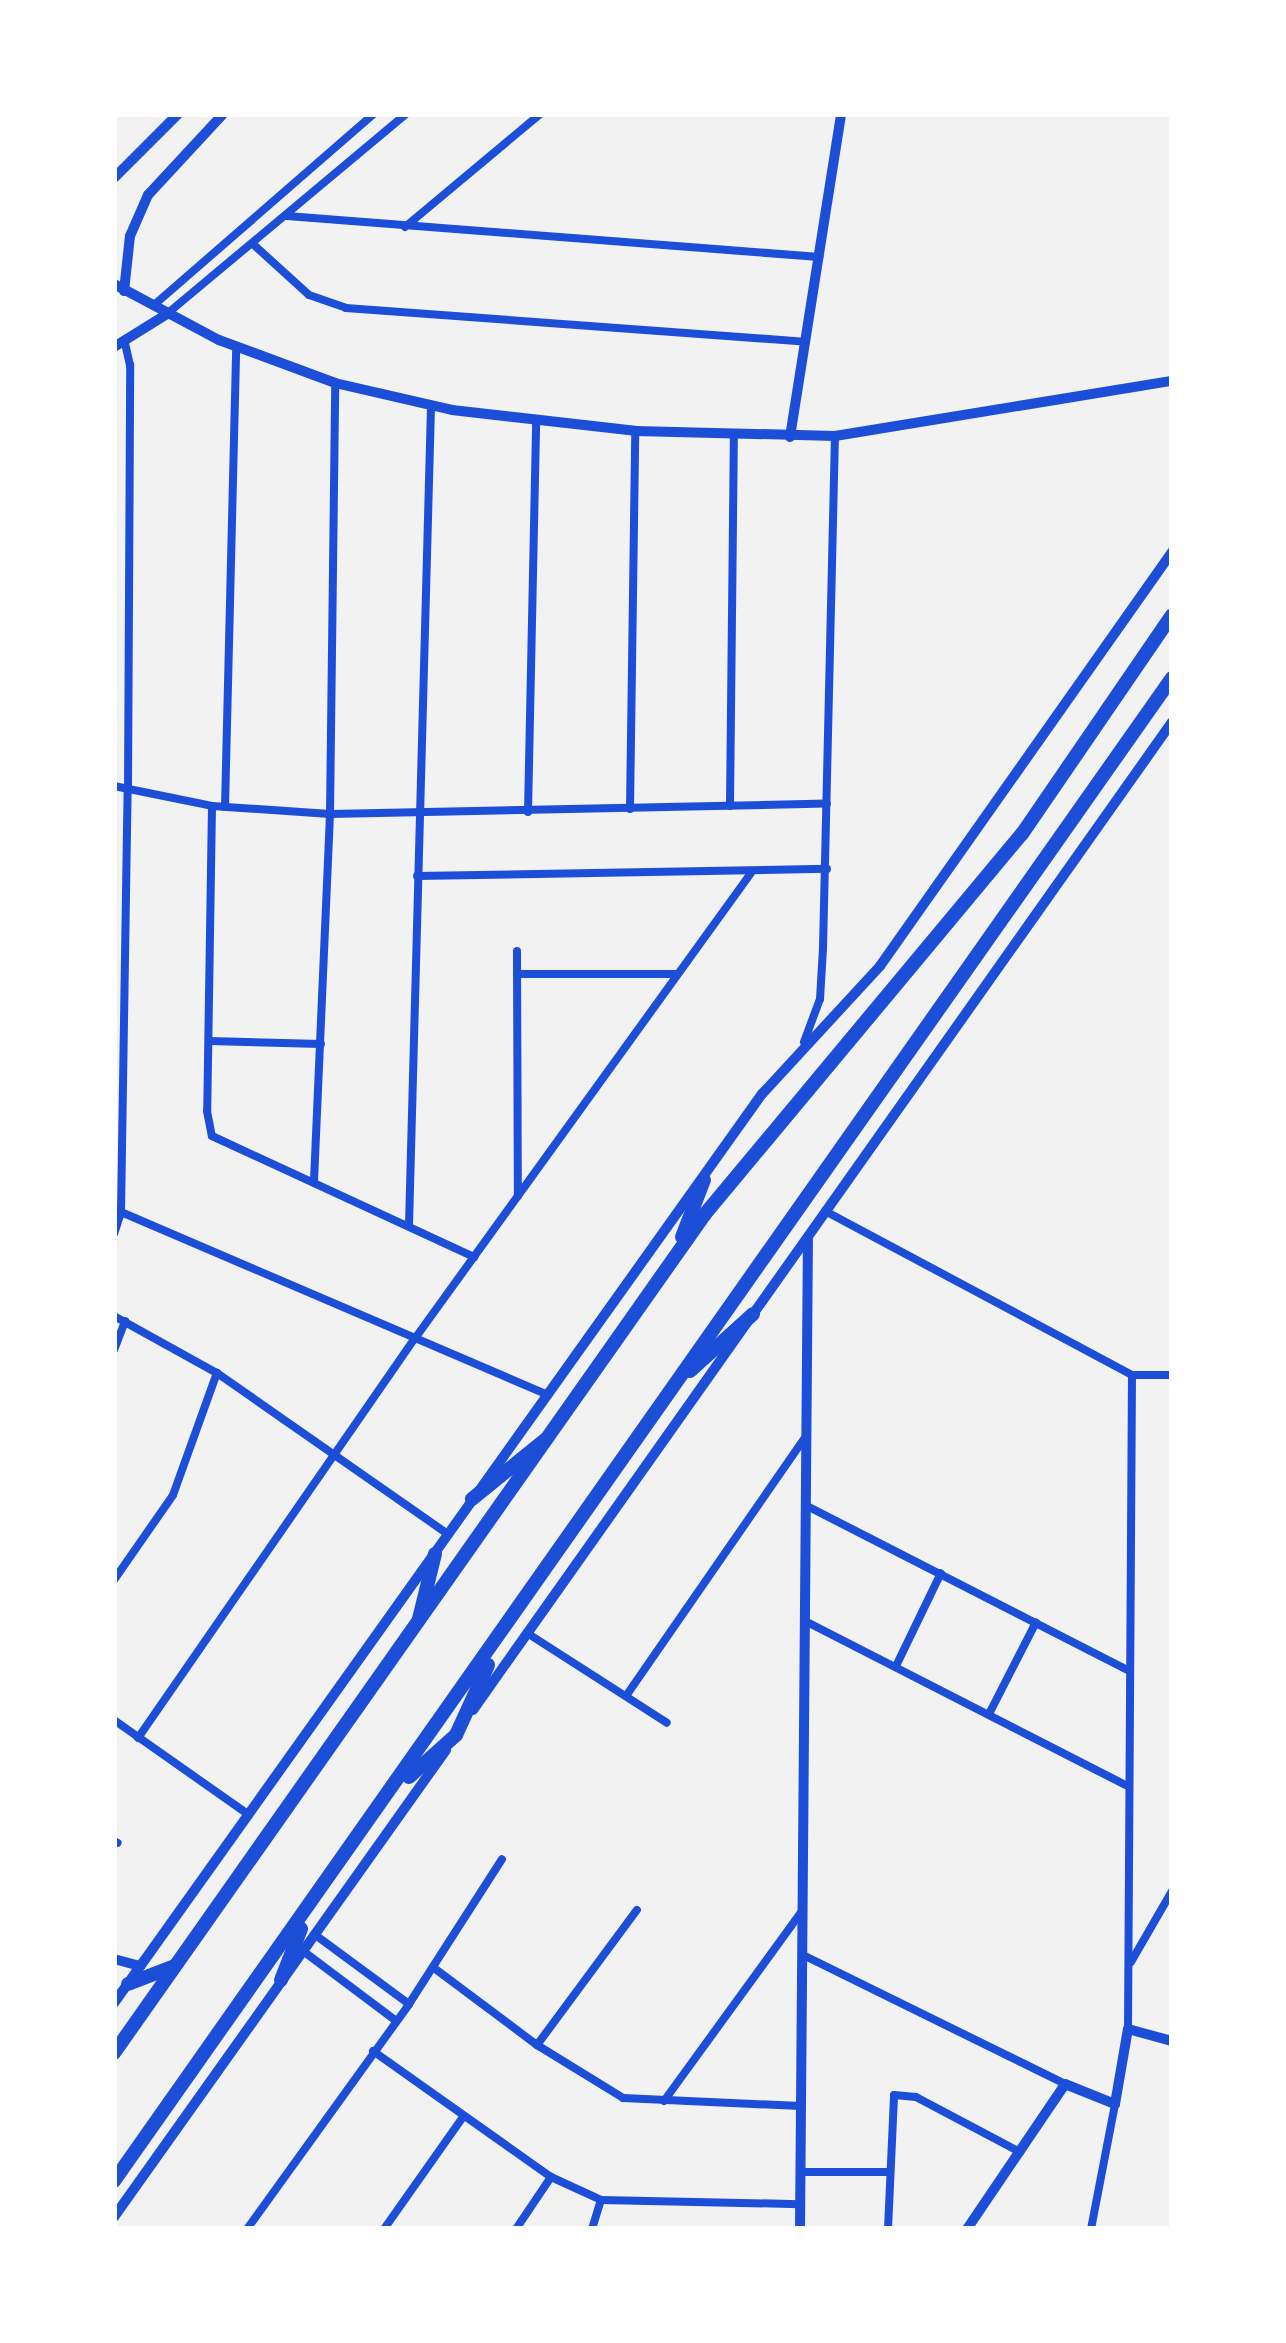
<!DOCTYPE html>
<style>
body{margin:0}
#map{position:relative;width:1286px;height:2343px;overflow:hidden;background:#f2f2f2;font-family:"Public Sans",sans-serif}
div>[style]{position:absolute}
.minor>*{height:8px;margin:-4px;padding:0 4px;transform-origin:4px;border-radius:4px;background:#1d4ed8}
.tertiary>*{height:10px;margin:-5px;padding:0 5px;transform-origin:5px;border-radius:5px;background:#1d4ed8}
.secondary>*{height:10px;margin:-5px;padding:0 5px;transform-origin:5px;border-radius:5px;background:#1d4ed8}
.trunk>*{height:14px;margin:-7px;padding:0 7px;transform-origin:7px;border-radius:7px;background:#1d4ed8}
span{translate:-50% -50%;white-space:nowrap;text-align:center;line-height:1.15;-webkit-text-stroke:9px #fff;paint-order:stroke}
.frame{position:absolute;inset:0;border:117px solid #fff;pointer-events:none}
</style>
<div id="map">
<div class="minor">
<i style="left:287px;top:216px;width:534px;rotate:4.41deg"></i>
<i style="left:405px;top:227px;width:176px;rotate:-39.9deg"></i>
<i style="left:254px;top:245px;width:74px;rotate:42.3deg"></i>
<i style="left:309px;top:295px;width:39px;rotate:19deg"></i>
<i style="left:346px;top:308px;width:459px;rotate:4.2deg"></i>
<i style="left:154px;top:305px;width:291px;rotate:-41deg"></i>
<i style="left:168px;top:313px;width:310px;rotate:-39.9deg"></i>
<i style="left:114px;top:786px;width:100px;rotate:11.5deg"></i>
<i style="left:212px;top:806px;width:118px;rotate:3.9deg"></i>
<i style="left:330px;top:814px;width:497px;rotate:-1.2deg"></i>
<i style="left:212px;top:806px;width:305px;rotate:90.9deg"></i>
<i style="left:207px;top:1111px;width:25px;rotate:79deg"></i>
<i style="left:212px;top:1136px;width:289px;rotate:24.8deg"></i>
<i style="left:730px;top:806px;width:369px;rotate:-89.4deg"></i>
<i style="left:225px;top:807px;width:460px;rotate:-88.6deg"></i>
<i style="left:630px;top:809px;width:378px;rotate:-89.2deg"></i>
<i style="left:528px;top:812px;width:392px;rotate:-88.8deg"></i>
<i style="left:417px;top:876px;width:410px;rotate:-1deg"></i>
<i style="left:517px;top:951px;width:245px;rotate:89.8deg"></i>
<i style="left:517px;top:974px;width:158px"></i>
<i style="left:209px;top:1041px;width:112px;rotate:1.5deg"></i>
<i style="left:804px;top:1042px;width:46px;rotate:-69.6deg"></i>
<i style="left:820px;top:999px;width:51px;rotate:-86.6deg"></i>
<i style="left:823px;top:948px;width:512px;rotate:-88.66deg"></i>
<i style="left:314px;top:1181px;width:367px;rotate:-87.5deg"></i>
<i style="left:330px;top:814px;width:431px;rotate:-89.3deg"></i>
<i style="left:114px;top:1209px;width:472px;rotate:23.2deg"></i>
<i style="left:825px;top:1211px;width:348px;rotate:28.1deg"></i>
<i style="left:1132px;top:1375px;width:40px"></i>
<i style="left:409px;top:1225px;width:818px;rotate:-88.46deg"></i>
<i style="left:114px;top:1234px;width:23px;rotate:-72deg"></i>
<i style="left:121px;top:1212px;width:423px;rotate:-89.1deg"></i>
<i style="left:128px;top:789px;width:424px;rotate:-89.7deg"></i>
<i style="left:130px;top:365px;width:26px;rotate:-103deg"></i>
<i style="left:114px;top:1316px;width:118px;rotate:29deg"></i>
<i style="left:217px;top:1373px;width:282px;rotate:34.9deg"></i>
<i style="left:114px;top:1350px;width:31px;rotate:-69deg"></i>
<i style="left:807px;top:1506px;width:360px;rotate:27.1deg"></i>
<i style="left:114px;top:1580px;width:103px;rotate:-55.2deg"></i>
<i style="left:173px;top:1495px;width:130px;rotate:-70.2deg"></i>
<i style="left:805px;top:1621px;width:360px;rotate:27.1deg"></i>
<i style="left:527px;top:1633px;width:166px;rotate:32.7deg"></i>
<i style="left:896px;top:1666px;width:103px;rotate:-64.2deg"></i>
<i style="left:626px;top:1696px;width:316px;rotate:-55.3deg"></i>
<i style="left:989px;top:1714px;width:103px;rotate:-62.9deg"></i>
<i style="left:114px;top:1720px;width:165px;rotate:35.1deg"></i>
<i style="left:138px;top:1738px;width:488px;rotate:-55.3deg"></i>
<i style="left:416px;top:1337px;width:572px;rotate:-54.17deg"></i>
<i style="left:114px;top:1841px;width:4px;rotate:27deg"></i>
<i style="left:314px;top:1934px;width:118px;rotate:36.4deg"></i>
<i style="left:303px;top:1951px;width:115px;rotate:36.9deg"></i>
<i style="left:803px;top:1955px;width:292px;rotate:26.2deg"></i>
<i style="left:1131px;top:1962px;width:82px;rotate:-60deg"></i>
<i style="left:434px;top:1968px;width:129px;rotate:36.8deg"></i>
<i style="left:537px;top:2045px;width:101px;rotate:31.6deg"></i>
<i style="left:623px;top:2098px;width:178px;rotate:2.6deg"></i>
<i style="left:1128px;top:2029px;width:654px;rotate:-89.65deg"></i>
<i style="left:537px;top:2045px;width:168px;rotate:-53.5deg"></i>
<i style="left:373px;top:2051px;width:218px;rotate:35.3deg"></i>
<i style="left:551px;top:2177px;width:55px;rotate:24.7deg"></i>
<i style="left:601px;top:2200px;width:199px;rotate:1.2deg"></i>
<i style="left:664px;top:2101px;width:235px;rotate:-54deg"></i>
<i style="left:801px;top:2172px;width:87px"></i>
<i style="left:247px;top:2229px;width:277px;rotate:-54.2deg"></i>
<i style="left:409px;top:2004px;width:172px;rotate:-57.3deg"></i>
<i style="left:384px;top:2229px;width:137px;rotate:-54.8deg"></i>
<i style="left:516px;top:2229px;width:63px;rotate:-56.1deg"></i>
<i style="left:592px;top:2229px;width:30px;rotate:-73deg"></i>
<i style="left:888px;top:2229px;width:134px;rotate:-87.4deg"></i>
<i style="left:894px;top:2095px;width:22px;rotate:5deg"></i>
<i style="left:916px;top:2097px;width:118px;rotate:27.9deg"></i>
<i style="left:1091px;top:2229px;width:127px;rotate:-79.1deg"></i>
</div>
<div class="tertiary">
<i style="left:114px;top:347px;width:62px;rotate:-31.9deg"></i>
<i style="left:790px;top:437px;width:327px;rotate:-81deg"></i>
<i style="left:114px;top:1959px;width:27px;rotate:15deg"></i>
<i style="left:800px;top:2229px;width:989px;rotate:-89.54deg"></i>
<i style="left:967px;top:2229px;width:175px;rotate:-55.9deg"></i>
<i style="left:1065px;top:2084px;width:54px;rotate:21.8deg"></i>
<i style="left:1115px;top:2104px;width:76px;rotate:-80.2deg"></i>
<i style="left:1128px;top:2029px;width:46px;rotate:15.3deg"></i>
</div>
<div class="secondary">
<i style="left:114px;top:178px;width:91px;rotate:-45deg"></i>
<i style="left:114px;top:284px;width:119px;rotate:28.1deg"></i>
<i style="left:219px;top:340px;width:124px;rotate:20.3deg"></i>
<i style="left:335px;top:383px;width:120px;rotate:13deg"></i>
<i style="left:452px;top:410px;width:184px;rotate:6.5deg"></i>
<i style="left:635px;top:431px;width:200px;rotate:1.4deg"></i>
<i style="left:835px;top:436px;width:341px;rotate:-9.3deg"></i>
<i style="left:124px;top:291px;width:55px;rotate:-83.8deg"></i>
<i style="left:130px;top:236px;width:45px;rotate:-66.3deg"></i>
<i style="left:148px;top:195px;width:110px;rotate:-47.2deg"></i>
<i style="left:473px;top:1710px;width:1210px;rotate:-54.72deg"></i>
<i style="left:114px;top:2003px;width:1116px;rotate:-54.52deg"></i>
<i style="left:762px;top:1094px;width:174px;rotate:-47.3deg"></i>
<i style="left:880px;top:966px;width:507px;rotate:-54.8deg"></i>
<i style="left:114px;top:2217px;width:573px;rotate:-54.59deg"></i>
</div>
<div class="trunk">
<i style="left:682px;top:1237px;width:61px;rotate:-68.9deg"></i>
<i style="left:690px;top:1371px;width:85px;rotate:-42.1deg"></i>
<i style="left:472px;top:1499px;width:95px;rotate:-39deg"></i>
<i style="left:419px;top:1619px;width:67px;rotate:-76.2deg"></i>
<i style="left:409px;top:1777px;width:63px;rotate:-41.8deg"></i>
<i style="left:456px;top:1735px;width:77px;rotate:-65.4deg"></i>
<i style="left:281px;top:1980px;width:55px;rotate:-68.6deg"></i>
<i style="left:128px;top:1984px;width:50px;rotate:-21deg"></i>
<i style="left:114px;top:2053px;width:1026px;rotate:-54.84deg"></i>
<i style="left:705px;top:1214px;width:495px;rotate:-50.2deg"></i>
<i style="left:1022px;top:834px;width:265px;rotate:-55.6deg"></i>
<i style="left:114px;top:2181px;width:1838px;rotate:-54.86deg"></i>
</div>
<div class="frame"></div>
</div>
